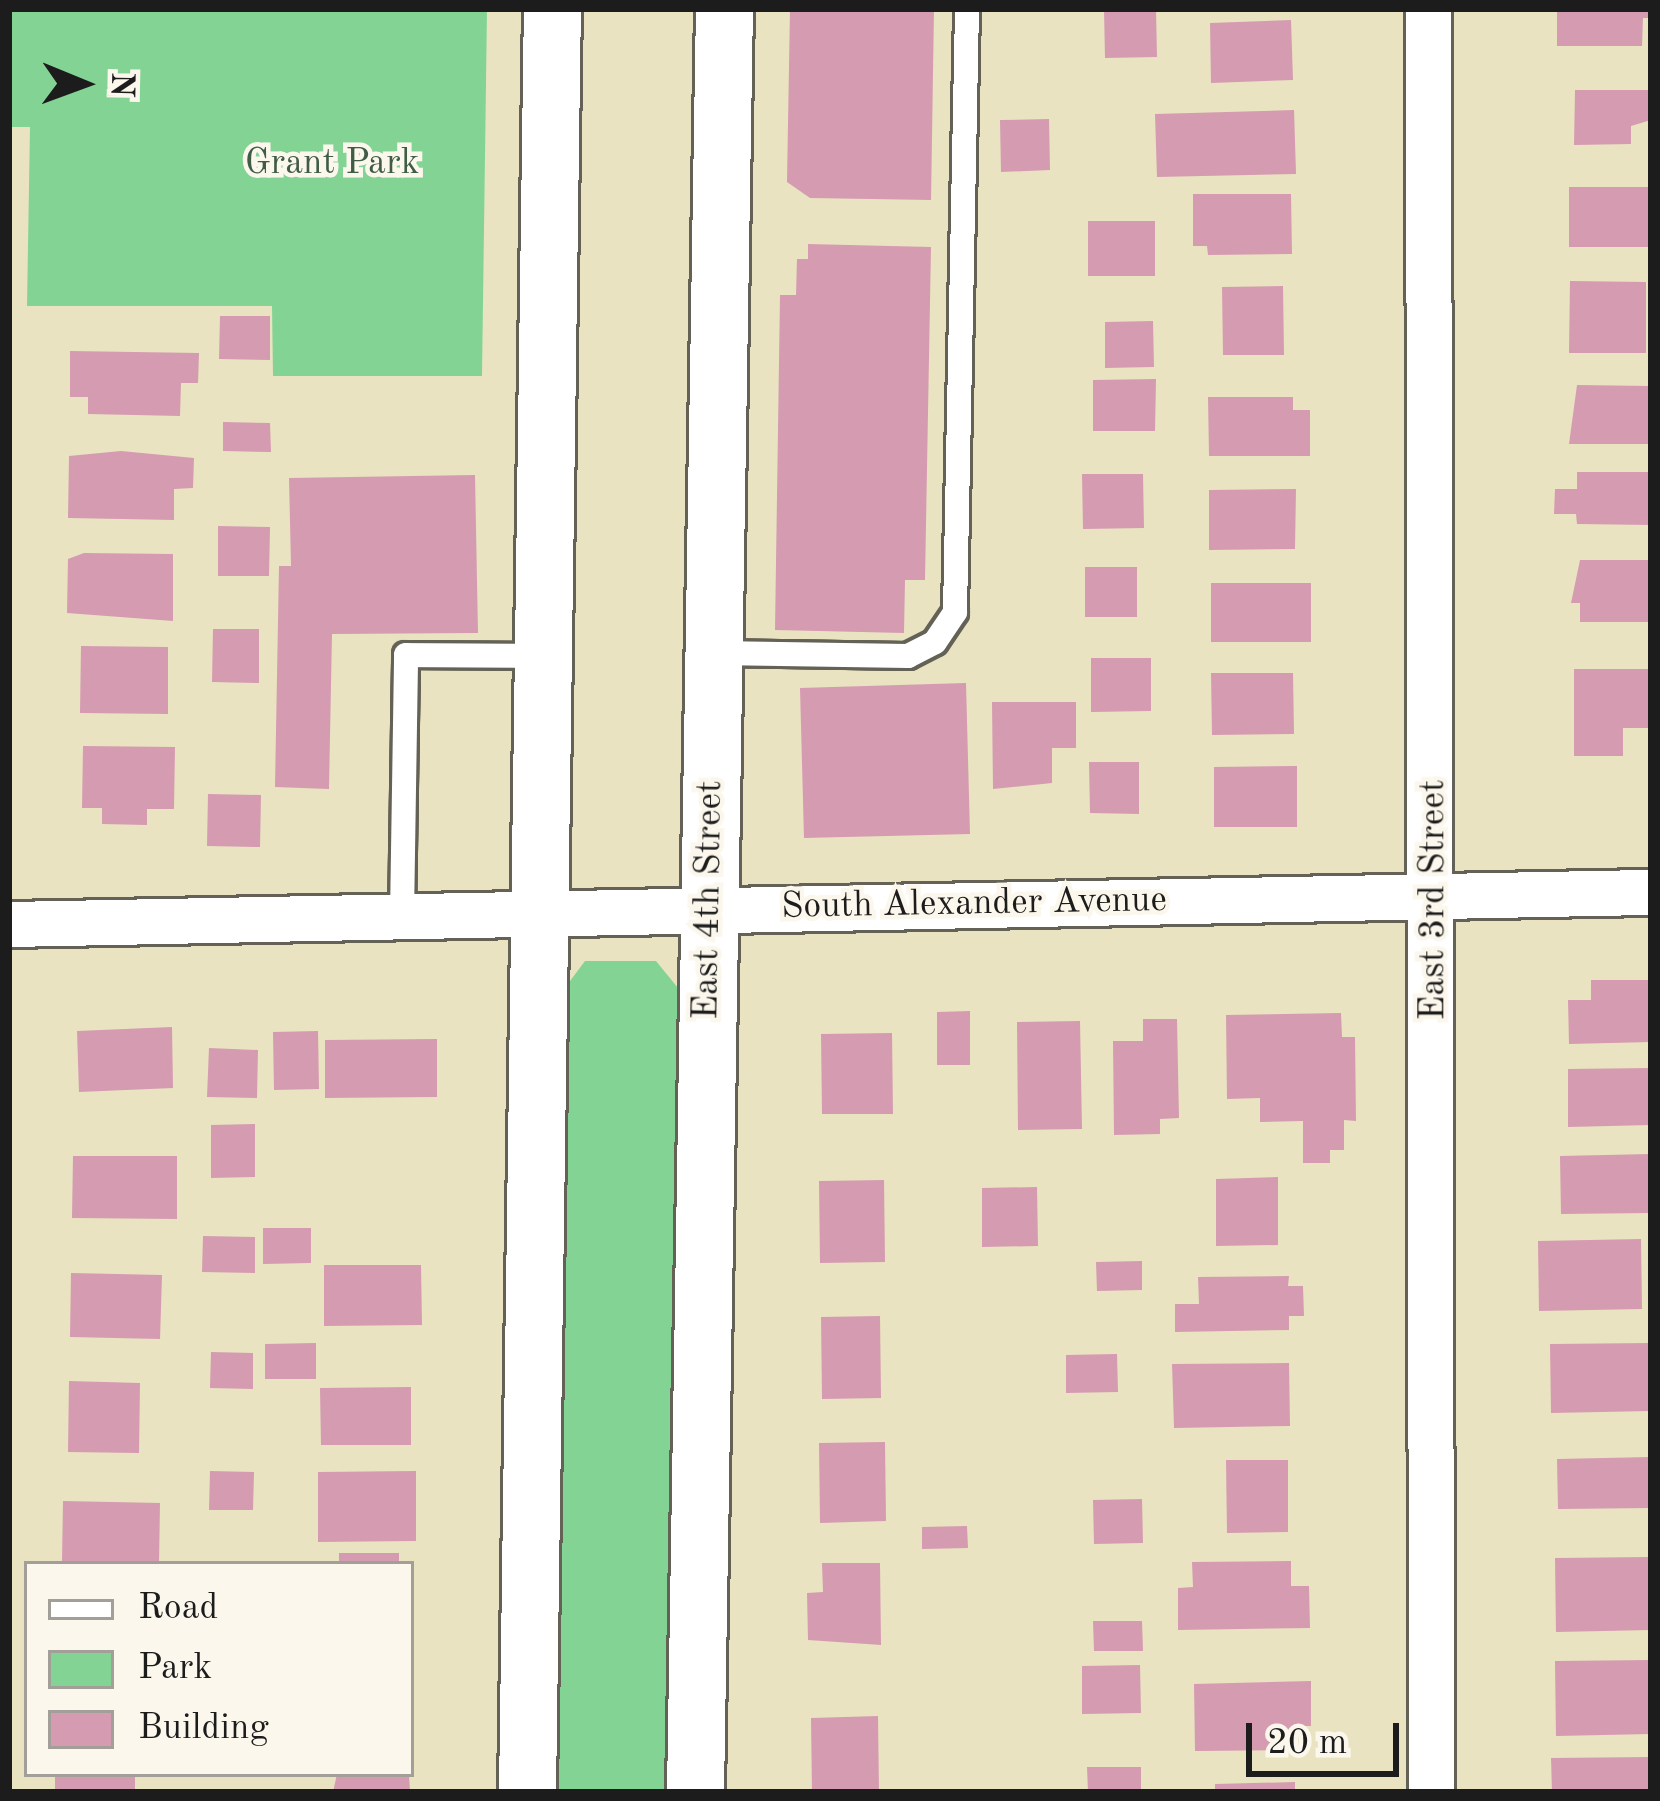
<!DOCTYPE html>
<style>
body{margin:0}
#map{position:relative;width:1660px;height:1801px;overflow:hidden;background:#e9e3c1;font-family:"Old Standard TT",serif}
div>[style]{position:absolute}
.green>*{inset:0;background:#83d494}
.building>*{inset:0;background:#d59bb1}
.roads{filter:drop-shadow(3px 0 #646256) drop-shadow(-3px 0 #646256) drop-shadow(0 3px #646256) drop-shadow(0 -3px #646256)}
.service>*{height:24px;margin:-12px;padding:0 12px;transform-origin:12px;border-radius:12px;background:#fff}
.minor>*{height:45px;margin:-22.5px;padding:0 22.5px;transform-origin:22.5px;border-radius:22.5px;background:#fff}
.tertiary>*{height:57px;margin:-28.5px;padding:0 28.5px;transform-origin:28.5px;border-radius:28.5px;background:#fff}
span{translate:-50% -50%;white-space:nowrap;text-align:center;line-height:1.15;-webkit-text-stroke:9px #fbf7ec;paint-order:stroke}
.park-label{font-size:36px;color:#405c46}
.street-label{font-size:36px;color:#1c1c1c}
.frame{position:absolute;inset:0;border:12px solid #1c1c1c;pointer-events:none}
.legend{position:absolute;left:24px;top:1561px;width:390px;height:216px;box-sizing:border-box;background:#fbf7ec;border:3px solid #a29f99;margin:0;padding:15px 21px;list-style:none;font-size:36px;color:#1c1c1c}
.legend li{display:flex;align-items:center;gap:24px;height:60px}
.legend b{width:60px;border:3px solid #a29f99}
.north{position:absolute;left:24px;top:24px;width:120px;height:120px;-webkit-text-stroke:9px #fbf7ec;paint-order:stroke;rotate:91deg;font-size:33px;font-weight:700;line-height:48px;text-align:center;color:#1c1c1c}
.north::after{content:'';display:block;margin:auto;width:42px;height:54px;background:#1c1c1c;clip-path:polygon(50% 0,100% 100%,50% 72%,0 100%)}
.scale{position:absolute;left:1246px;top:1723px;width:153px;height:54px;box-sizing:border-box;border:6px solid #1c1c1c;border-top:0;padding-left:15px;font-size:36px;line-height:42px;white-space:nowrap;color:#1c1c1c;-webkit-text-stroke:9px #fbf7ec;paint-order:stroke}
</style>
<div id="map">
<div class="green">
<i style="clip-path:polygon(9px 9px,487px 9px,482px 376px,273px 376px,272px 306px,27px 306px,30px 127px,9px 127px)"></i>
<i style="clip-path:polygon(585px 961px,656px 961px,678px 988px,666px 1792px,552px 1792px,564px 989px)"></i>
</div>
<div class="building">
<i style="clip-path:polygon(790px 9px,934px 9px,931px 200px,810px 198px,787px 182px)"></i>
<i style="clip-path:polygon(1104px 9px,1156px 9px,1157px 57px,1105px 58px)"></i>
<i style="clip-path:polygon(1557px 9px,1651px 9px,1651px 18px,1643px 18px,1642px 46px,1557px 46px)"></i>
<i style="clip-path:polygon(1291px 20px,1293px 80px,1211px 83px,1210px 23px)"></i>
<i style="clip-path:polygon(1575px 90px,1651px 90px,1651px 120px,1631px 126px,1631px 144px,1574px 145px)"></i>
<i style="clip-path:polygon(1294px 110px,1296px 174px,1157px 177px,1155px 114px)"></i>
<i style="clip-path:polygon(1049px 119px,1050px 170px,1001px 172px,1000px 120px)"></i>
<i style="clip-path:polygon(1569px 187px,1651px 187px,1651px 247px,1569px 247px)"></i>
<i style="clip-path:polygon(1193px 194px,1291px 194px,1292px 254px,1208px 255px,1207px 246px,1193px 246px)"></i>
<i style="clip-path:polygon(1088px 221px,1155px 221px,1155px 276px,1088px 276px)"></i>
<i style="clip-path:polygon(808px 244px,931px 247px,925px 580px,905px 580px,904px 633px,775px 630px,780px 295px,796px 295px,797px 259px,808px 259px)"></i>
<i style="clip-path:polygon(1570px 281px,1646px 282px,1646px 353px,1569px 353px)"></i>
<i style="clip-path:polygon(1283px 286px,1284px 355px,1223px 355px,1222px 287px)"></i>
<i style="clip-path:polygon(220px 316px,270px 316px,270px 360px,219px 359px)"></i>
<i style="clip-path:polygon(1153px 321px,1154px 367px,1105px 368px,1105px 322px)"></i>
<i style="clip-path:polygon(70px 351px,199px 353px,198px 383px,181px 383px,180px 416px,88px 414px,88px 397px,70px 397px)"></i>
<i style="clip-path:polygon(1156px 379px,1155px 431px,1093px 431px,1093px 380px)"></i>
<i style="clip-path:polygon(1577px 385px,1651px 386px,1651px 444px,1569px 444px)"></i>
<i style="clip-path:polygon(1208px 397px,1293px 397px,1293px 410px,1310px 410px,1310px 456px,1209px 456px)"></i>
<i style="clip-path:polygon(223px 422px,270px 423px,271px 452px,223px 451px)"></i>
<i style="clip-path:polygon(121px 451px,194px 458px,193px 488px,174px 489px,174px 520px,68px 518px,69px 456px)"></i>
<i style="clip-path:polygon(1577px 472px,1651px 472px,1651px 525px,1577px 524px,1576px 514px,1554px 514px,1555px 489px,1577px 489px)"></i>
<i style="clip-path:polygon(1082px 474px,1143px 474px,1144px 528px,1083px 529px)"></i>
<i style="clip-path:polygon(475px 475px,478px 633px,332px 634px,329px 789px,275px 787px,279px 566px,291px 566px,289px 478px)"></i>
<i style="clip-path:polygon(1296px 489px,1295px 549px,1209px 550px,1209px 490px)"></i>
<i style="clip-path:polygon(218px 526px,270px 527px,269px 576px,218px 576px)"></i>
<i style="clip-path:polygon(84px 553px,173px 554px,173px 621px,67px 613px,68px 559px)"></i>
<i style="clip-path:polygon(1580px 560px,1651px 560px,1651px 622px,1580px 622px,1580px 603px,1571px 603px)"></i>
<i style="clip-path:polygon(1085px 567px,1137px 567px,1137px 617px,1085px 617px)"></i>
<i style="clip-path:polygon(1211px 583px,1311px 583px,1311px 642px,1211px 642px)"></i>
<i style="clip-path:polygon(213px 629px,259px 629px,259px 683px,212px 682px)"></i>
<i style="clip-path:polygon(81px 646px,168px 647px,168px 714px,80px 713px)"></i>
<i style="clip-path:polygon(1091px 658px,1151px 658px,1151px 711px,1091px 712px)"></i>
<i style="clip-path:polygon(1574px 669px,1651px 669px,1650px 728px,1623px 728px,1623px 756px,1574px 756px)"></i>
<i style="clip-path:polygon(1211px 673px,1293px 673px,1294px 734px,1212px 735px)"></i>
<i style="clip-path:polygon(966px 683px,970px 834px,804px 838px,800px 688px)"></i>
<i style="clip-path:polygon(992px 702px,1076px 702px,1076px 748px,1052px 748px,1052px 783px,993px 789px)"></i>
<i style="clip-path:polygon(83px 746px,175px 747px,174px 809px,147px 809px,147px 825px,102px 824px,102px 808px,82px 808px)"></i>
<i style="clip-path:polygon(1089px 762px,1139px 762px,1139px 814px,1090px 813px)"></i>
<i style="clip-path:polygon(1297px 766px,1297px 827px,1214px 827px,1214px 767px)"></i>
<i style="clip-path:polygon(208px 794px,261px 795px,260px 847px,207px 846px)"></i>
<i style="clip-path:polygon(1591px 980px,1651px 980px,1651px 1042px,1569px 1044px,1568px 1000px,1591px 1000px)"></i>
<i style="clip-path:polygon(970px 1011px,970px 1065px,937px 1065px,937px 1012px)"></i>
<i style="clip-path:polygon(1341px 1013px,1342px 1037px,1355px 1037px,1356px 1121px,1344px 1120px,1344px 1150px,1330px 1150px,1330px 1163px,1303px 1163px,1303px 1121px,1260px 1122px,1260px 1098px,1227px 1099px,1226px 1015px)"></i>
<i style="clip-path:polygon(1143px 1019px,1177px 1019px,1179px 1118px,1160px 1119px,1160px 1134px,1114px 1135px,1113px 1041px,1143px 1041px)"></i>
<i style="clip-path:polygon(1080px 1021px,1082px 1129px,1018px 1130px,1017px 1022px)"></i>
<i style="clip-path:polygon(172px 1027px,173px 1088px,79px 1092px,77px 1031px)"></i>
<i style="clip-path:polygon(318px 1031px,319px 1089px,274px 1090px,273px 1032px)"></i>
<i style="clip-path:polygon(892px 1033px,893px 1114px,822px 1114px,821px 1034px)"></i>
<i style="clip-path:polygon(437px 1039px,437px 1097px,325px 1098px,325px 1040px)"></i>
<i style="clip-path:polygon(209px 1048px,258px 1050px,257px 1098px,207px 1097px)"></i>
<i style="clip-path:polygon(1651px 1068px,1651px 1125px,1568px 1127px,1568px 1069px)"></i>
<i style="clip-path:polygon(255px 1124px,255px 1177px,211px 1178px,211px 1125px)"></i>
<i style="clip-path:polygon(1651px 1154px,1651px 1213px,1561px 1214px,1560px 1156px)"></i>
<i style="clip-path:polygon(73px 1156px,177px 1156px,177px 1219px,72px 1218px)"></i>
<i style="clip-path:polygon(1278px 1177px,1278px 1245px,1216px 1246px,1216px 1179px)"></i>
<i style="clip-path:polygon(884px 1180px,885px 1262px,820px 1263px,819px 1181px)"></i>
<i style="clip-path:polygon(1037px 1187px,1038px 1246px,982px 1247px,982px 1188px)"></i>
<i style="clip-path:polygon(263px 1228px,311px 1228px,311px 1263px,263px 1264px)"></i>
<i style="clip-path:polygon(203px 1236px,255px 1237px,255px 1273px,202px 1272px)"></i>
<i style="clip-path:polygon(1641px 1239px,1642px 1309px,1539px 1311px,1538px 1241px)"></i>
<i style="clip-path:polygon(1142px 1261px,1142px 1290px,1097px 1291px,1096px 1262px)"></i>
<i style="clip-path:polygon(324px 1265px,421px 1265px,422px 1325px,324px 1326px)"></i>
<i style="clip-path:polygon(71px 1273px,162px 1275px,160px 1339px,70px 1337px)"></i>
<i style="clip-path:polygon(1289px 1276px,1288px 1286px,1303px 1286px,1304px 1316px,1289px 1316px,1289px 1330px,1175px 1332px,1175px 1304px,1199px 1304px,1198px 1277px)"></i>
<i style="clip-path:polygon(880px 1316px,881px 1398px,822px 1399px,821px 1317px)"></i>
<i style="clip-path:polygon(316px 1343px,316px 1379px,265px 1379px,265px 1344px)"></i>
<i style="clip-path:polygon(1651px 1343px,1651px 1411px,1551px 1413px,1550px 1344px)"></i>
<i style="clip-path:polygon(211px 1352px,253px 1353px,253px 1389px,210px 1388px)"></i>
<i style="clip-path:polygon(1117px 1354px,1118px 1392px,1066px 1393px,1066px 1355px)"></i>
<i style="clip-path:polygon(1289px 1363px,1290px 1426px,1174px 1428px,1172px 1364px)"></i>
<i style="clip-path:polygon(69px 1381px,140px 1383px,139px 1453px,68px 1452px)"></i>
<i style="clip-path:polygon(411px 1387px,411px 1445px,321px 1445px,320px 1388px)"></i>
<i style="clip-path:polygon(885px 1442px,886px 1521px,820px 1523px,819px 1443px)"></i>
<i style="clip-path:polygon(1651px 1457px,1651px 1508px,1558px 1509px,1557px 1459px)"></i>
<i style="clip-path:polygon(1226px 1460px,1288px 1460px,1288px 1532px,1227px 1533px)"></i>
<i style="clip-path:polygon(210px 1471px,254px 1472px,253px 1510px,209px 1510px)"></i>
<i style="clip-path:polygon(416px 1471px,416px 1541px,318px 1542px,318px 1472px)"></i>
<i style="clip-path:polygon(1142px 1499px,1143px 1543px,1094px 1544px,1093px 1500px)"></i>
<i style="clip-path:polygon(63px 1501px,160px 1503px,159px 1564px,62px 1562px)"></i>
<i style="clip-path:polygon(967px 1526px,968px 1548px,922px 1549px,922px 1527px)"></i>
<i style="clip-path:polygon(339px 1553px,399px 1553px,399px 1564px,339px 1564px)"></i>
<i style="clip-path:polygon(1651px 1557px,1651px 1630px,1556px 1632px,1555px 1558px)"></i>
<i style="clip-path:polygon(1291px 1561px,1291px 1586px,1309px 1586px,1310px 1628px,1178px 1630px,1178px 1588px,1193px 1587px,1192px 1562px)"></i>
<i style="clip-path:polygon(822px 1563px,880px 1563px,881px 1645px,808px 1640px,807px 1593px,823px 1592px)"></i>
<i style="clip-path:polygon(1093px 1621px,1142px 1621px,1143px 1651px,1094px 1651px)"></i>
<i style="clip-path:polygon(1651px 1660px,1651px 1734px,1556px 1736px,1555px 1661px)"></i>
<i style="clip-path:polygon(1140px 1665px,1141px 1713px,1082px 1714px,1082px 1666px)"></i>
<i style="clip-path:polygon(1311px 1681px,1311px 1726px,1293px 1726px,1293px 1750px,1195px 1751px,1194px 1684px)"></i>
<i style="clip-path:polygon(878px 1716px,879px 1792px,812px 1792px,811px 1718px)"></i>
<i style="clip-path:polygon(1651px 1757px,1651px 1792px,1552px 1792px,1551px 1758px)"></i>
<i style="clip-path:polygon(1087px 1767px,1141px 1767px,1141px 1792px,1088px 1792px)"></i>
<i style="clip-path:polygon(55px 1774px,135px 1776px,135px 1792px,55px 1792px)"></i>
<i style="clip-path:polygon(337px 1774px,409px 1774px,410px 1792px,333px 1792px)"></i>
<i style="clip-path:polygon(1295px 1782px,1295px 1792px,1215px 1792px,1215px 1784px)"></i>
</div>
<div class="roads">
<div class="service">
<i style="left:716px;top:653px;width:192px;rotate:0.9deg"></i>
<i style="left:908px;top:656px;width:30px;rotate:-27deg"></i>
<i style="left:935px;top:642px;width:36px;rotate:-56deg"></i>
<i style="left:955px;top:612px;width:603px;rotate:-88.86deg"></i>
<i style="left:402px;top:916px;width:261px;rotate:-89.1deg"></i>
<i style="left:406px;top:655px;width:136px;rotate:0.4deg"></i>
</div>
<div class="minor">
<i style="left:1428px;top:9px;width:1783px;rotate:89.9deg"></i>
<i style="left:9px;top:924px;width:1642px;rotate:-1.12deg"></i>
</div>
<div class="tertiary">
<i style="left:527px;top:1792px;width:1783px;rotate:-89.2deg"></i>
<i style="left:695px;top:1792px;width:1783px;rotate:-89.07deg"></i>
</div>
</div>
<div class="park-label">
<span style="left:332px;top:165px">Grant Park</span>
</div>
<div class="street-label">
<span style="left:710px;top:900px;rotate:-89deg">East 4th Street</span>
<span style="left:1435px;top:900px;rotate:-90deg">East 3rd Street</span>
<span style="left:974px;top:905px;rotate:-1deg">South Alexander Avenue</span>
</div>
<div class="frame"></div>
<ul class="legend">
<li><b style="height:15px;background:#fff"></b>Road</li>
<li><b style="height:33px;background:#83d494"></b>Park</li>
<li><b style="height:33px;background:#d59bb1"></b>Building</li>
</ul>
<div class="north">N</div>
<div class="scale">20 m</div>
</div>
